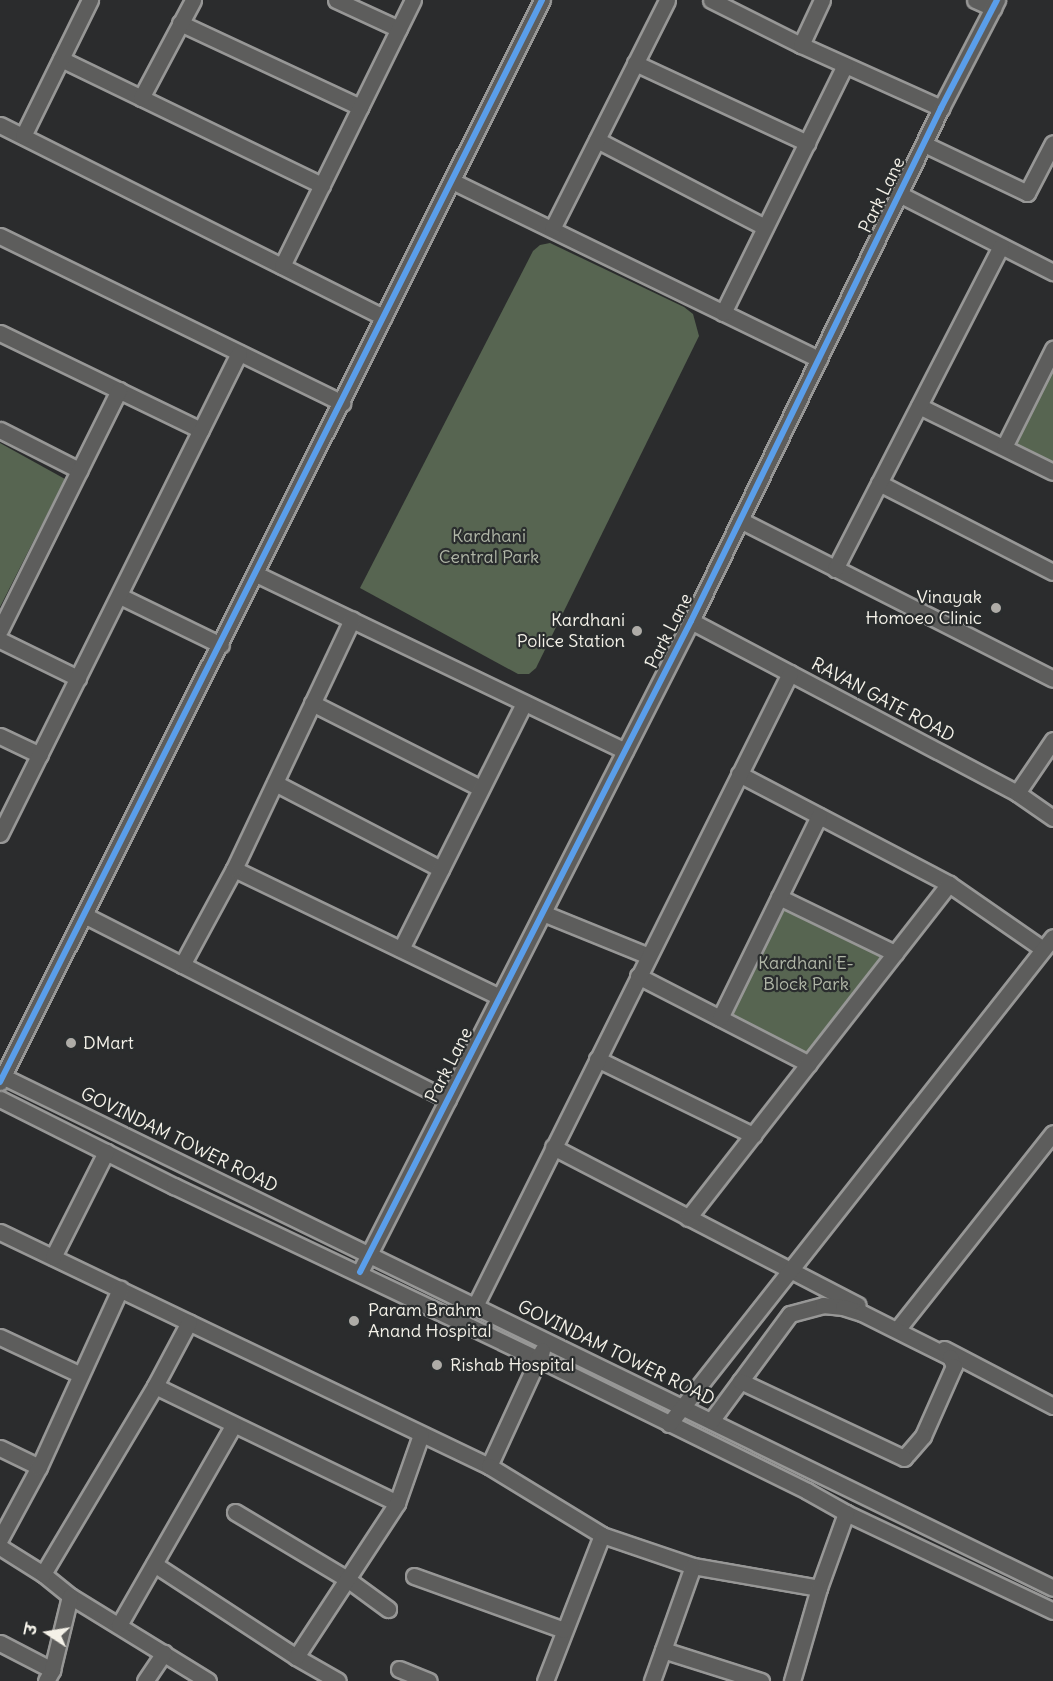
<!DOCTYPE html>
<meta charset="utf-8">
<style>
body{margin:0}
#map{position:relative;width:1053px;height:1681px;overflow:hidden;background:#2b2c2d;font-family:Delius,"Playpen Sans Deva",sans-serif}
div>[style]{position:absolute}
.green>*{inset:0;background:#576551}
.roads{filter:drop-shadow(2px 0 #979796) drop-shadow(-2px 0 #979796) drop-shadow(0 2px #979796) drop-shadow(0 -2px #979796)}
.minor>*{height:15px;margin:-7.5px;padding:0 7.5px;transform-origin:7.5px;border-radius:7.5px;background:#5d5d5c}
.cycleway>*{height:6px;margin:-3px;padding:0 3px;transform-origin:3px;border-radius:3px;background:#5a9eea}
.dots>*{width:16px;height:16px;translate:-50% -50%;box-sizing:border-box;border:3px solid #2a2d2e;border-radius:50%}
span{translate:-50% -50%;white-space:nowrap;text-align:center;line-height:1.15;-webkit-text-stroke:4.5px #2a2d2e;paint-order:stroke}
.street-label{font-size:18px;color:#f4f1e8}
.park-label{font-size:18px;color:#b0b6a7}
.poi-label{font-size:18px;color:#f4f1e8}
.right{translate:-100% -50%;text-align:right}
.left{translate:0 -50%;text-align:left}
.north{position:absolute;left:18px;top:1603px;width:60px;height:60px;-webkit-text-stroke:4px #2a2d2e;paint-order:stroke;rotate:282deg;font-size:16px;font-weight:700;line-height:24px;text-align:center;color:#f4f1e8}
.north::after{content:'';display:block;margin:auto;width:21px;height:27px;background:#f4f1e8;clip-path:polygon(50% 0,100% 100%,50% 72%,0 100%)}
</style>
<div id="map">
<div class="green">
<i style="clip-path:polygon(550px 243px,684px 307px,693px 314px,699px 336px,536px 668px,529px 674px,518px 674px,360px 588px,533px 251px,540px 245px)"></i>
<i style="clip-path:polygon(1053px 349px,1053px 472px,1004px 447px)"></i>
<i style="clip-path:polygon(0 443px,65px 479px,0 607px)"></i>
<i style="clip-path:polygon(779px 897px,895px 953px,809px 1064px,720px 1018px)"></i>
</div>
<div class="roads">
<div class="minor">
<i style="left:336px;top:0;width:69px;rotate:24.7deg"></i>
<i style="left:711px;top:0;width:101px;rotate:26.6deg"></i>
<i style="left:801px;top:45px;width:154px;rotate:24.2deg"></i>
<i style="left:975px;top:0;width:20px;rotate:24deg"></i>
<i style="left:180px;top:23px;width:199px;rotate:25deg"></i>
<i style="left:801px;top:45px;width:50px;rotate:-65deg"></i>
<i style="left:61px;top:59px;width:290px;rotate:25.8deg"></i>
<i style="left:635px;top:63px;width:190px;rotate:24.9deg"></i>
<i style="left:141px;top:98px;width:111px;rotate:-62deg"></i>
<i style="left:0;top:125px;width:429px;rotate:26.6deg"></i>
<i style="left:23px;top:136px;width:152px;rotate:-63.8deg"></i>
<i style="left:597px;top:140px;width:189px;rotate:27.4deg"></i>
<i style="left:924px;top:144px;width:114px;rotate:25.4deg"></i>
<i style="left:1027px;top:193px;width:56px;rotate:-62.5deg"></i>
<i style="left:452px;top:181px;width:408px;rotate:25.9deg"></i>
<i style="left:899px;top:194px;width:173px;rotate:26.9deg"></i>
<i style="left:552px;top:229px;width:256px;rotate:-63.3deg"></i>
<i style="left:0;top:236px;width:381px;rotate:26deg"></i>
<i style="left:282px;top:266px;width:297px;rotate:-63.8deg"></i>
<i style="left:723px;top:313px;width:276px;rotate:-63.8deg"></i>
<i style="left:0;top:333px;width:223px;rotate:25.8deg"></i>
<i style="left:919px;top:406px;width:149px;rotate:26.2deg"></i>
<i style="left:0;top:430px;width:89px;rotate:26.9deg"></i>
<i style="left:1004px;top:447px;width:110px;rotate:-63.4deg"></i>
<i style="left:879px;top:483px;width:195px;rotate:27.1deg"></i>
<i style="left:740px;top:520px;width:351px;rotate:26.9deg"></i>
<i style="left:835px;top:569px;width:363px;rotate:-62.8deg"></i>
<i style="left:256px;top:574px;width:409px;rotate:25.6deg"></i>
<i style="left:120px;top:596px;width:112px;rotate:25.9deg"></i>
<i style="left:691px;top:621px;width:369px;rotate:27.8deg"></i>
<i style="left:1017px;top:793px;width:44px;rotate:34.8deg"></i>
<i style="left:0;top:630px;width:268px;rotate:-63.6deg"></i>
<i style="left:0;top:640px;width:87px;rotate:26deg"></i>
<i style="left:312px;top:703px;width:188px;rotate:26.8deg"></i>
<i style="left:0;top:736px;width:44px;rotate:25.4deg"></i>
<i style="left:739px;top:774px;width:237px;rotate:27.6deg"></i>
<i style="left:949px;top:884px;width:114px;rotate:34.7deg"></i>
<i style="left:275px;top:783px;width:187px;rotate:27.4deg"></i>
<i style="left:1017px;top:793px;width:64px;rotate:-55.8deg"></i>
<i style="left:0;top:834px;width:537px;rotate:-63.58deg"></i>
<i style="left:234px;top:869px;width:295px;rotate:25.7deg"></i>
<i style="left:779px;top:897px;width:129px;rotate:25.8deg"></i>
<i style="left:543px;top:913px;width:114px;rotate:22.1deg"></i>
<i style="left:84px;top:915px;width:408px;rotate:26.9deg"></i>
<i style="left:401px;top:949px;width:275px;rotate:-63.4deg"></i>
<i style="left:182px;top:965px;width:109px;rotate:-61.6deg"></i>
<i style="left:234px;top:869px;width:276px;rotate:-64.7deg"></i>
<i style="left:638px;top:976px;width:192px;rotate:27.2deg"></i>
<i style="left:720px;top:1018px;width:225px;rotate:-63.9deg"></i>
<i style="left:597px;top:1059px;width:174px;rotate:26deg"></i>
<i style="left:0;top:1075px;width:1171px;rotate:25.97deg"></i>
<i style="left:0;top:1082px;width:1210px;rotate:-63.39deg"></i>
<i style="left:0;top:1099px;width:195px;rotate:26.6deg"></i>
<i style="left:174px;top:1186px;width:402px;rotate:25.4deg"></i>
<i style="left:537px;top:1358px;width:301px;rotate:26.2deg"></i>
<i style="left:807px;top:1491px;width:45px;rotate:29.4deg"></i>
<i style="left:846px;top:1513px;width:229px;rotate:25.3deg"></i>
<i style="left:553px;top:1147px;width:343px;rotate:27.4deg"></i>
<i style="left:688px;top:1218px;width:424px;rotate:-52deg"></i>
<i style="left:0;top:1232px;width:542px;rotate:25.57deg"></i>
<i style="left:489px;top:1466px;width:127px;rotate:-65.3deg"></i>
<i style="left:53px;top:1257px;width:118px;rotate:-63.2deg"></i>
<i style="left:360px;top:1272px;width:730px;rotate:-63.05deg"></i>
<i style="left:691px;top:621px;width:571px;rotate:-64.02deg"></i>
<i style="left:941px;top:108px;width:122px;rotate:-62.6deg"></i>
<i style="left:475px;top:1306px;width:707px;rotate:-63.54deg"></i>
<i style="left:900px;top:1326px;width:246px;rotate:-51.6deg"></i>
<i style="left:0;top:1337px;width:89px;rotate:25.1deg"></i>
<i style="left:944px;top:1349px;width:123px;rotate:27.6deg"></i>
<i style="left:155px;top:1386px;width:269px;rotate:25.8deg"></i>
<i style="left:397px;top:1503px;width:72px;rotate:-70.6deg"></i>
<i style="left:711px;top:1421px;width:133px;rotate:-53.6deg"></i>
<i style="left:790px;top:1314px;width:34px;rotate:-15deg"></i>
<i style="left:823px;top:1305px;width:20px;rotate:6deg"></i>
<i style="left:843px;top:1307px;width:20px;rotate:18deg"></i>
<i style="left:862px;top:1313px;width:98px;rotate:26.6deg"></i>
<i style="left:950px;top:1357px;width:10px;rotate:66deg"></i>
<i style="left:954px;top:1366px;width:77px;rotate:113.9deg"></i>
<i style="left:923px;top:1436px;width:29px;rotate:131deg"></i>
<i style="left:904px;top:1458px;width:181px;rotate:-154.8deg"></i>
<i style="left:669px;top:1424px;width:620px;rotate:-51.74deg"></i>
<i style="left:0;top:1448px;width:43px;rotate:26deg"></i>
<i style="left:489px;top:1466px;width:132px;rotate:31.4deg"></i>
<i style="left:602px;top:1535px;width:157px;rotate:111.3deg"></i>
<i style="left:235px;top:1512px;width:131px;rotate:30.9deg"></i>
<i style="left:347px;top:1579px;width:51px;rotate:36.2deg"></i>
<i style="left:602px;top:1535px;width:96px;rotate:18.8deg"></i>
<i style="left:693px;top:1566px;width:128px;rotate:9.9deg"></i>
<i style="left:819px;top:1588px;width:80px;rotate:-70.2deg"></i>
<i style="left:0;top:1539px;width:82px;rotate:-61.6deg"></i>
<i style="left:39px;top:1467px;width:196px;rotate:-65.5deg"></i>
<i style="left:0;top:1547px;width:51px;rotate:32.1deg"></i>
<i style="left:43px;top:1574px;width:35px;rotate:39deg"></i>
<i style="left:70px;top:1596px;width:162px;rotate:31.6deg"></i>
<i style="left:154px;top:1564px;width:170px;rotate:33.2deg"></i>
<i style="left:296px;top:1657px;width:48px;rotate:29.7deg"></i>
<i style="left:43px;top:1574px;width:219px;rotate:-59.2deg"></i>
<i style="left:155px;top:1386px;width:72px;rotate:-62deg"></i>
<i style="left:414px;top:1576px;width:159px;rotate:19.8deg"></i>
<i style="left:119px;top:1625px;width:229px;rotate:-60.2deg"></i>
<i style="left:0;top:1643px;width:59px;rotate:27.4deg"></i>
<i style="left:663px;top:1650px;width:103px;rotate:17.6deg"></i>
<i style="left:296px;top:1657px;width:184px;rotate:-56.7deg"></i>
<i style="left:399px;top:1669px;width:32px;rotate:22deg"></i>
<i style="left:46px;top:1681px;width:13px;rotate:-61deg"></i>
<i style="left:52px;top:1670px;width:76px;rotate:-76.3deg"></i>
<i style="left:145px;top:1681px;width:34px;rotate:-56deg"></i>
<i style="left:652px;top:1681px;width:122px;rotate:-70.4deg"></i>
<i style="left:792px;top:1681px;width:97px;rotate:-73.8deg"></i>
</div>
</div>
<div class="cycleway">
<i style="left:0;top:1082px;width:1210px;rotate:-63.39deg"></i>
<i style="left:360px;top:1272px;width:730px;rotate:-63.05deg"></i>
<i style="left:691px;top:621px;width:571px;rotate:-64.02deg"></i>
<i style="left:941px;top:108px;width:122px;rotate:-62.6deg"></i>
</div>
<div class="dots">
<i style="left:996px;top:608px;background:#aeaca7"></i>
<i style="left:637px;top:631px;background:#aeaca7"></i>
<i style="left:71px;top:1043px;background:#aeaca7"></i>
<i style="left:354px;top:1321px;background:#aeaca7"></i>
<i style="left:437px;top:1365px;background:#aeaca7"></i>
</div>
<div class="street-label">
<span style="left:882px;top:195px;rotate:-64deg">Park Lane</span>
<span style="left:669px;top:631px;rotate:-63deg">Park Lane</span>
<span style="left:883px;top:700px;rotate:28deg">RAVAN GATE ROAD</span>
<span style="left:449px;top:1065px;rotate:-63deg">Park Lane</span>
<span style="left:179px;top:1140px;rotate:26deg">GOVINDAM TOWER ROAD</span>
<span style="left:616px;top:1353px;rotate:26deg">GOVINDAM TOWER ROAD</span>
</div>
<div class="park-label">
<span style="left:489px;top:547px">Kardhani<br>Central Park</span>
<span style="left:806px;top:974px">Kardhani E-<br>Block Park</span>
</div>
<div class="poi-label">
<span class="right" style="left:982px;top:608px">Vinayak<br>Homoeo Clinic</span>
<span class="right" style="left:625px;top:631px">Kardhani<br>Police Station</span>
<span class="left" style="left:83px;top:1043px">DMart</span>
<span class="left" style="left:368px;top:1321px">Param Brahm<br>Anand Hospital</span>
<span class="left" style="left:450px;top:1365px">Rishab Hospital</span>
</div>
<div class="north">उ</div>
</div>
